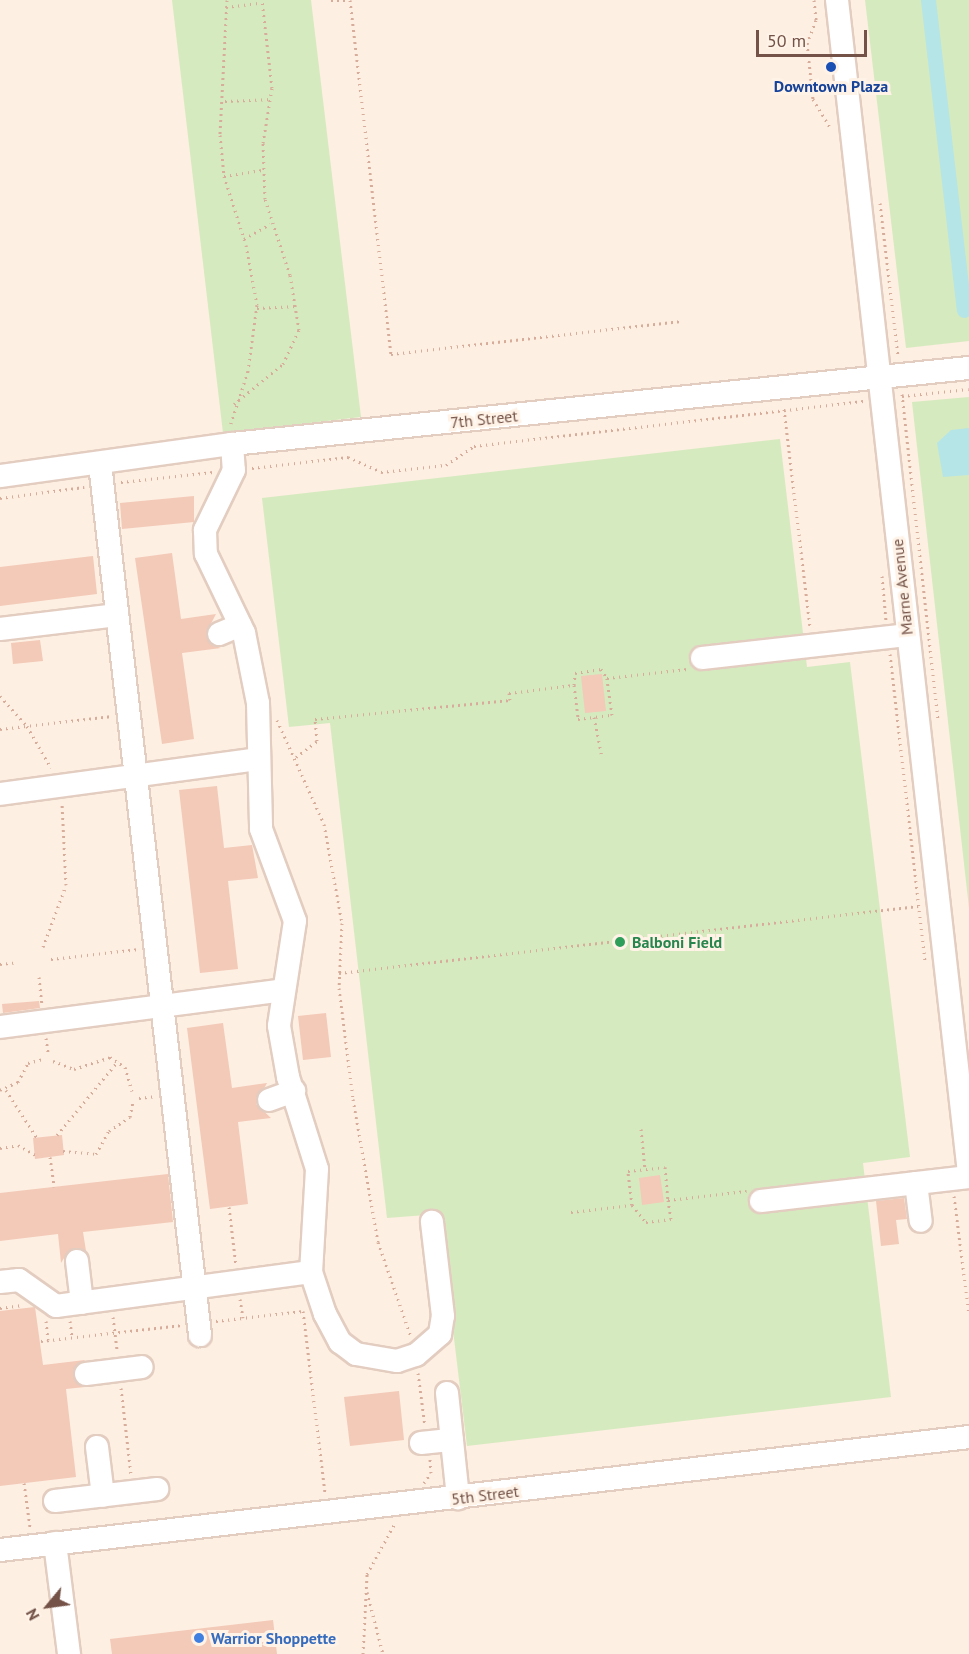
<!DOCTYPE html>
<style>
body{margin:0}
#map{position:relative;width:969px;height:1654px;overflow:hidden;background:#fdefe1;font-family:"PT Sans",sans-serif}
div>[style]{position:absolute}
.green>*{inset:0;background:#d6eabf}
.water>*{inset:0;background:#b5e5e6}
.canal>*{height:15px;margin:-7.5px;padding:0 7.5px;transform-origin:7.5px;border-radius:7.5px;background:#b5e5e6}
.building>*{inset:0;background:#f3c9b8}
.path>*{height:3px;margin-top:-1.5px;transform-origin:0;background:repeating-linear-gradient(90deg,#d7ac9b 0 1.5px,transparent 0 6px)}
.roads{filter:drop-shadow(2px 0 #e3ccc0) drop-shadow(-2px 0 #e3ccc0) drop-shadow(0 2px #e3ccc0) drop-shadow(0 -2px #e3ccc0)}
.minor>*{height:22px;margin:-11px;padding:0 11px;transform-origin:11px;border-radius:11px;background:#fff}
.dots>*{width:16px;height:16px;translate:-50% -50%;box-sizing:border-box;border:3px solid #fff3e8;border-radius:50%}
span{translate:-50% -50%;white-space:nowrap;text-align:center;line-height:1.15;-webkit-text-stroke:6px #fff3e8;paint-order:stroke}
.transit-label{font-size:16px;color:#164399;font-weight:700}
.street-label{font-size:16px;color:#745247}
.leisure-label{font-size:16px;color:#27864d;font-weight:700}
.left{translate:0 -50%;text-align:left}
.shop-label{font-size:16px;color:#366cbe;font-weight:700}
.north{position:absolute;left:18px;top:1576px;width:60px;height:60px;-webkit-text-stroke:4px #fff3e8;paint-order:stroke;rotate:241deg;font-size:16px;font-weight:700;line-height:24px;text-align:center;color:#745247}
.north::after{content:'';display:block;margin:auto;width:21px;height:27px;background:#745247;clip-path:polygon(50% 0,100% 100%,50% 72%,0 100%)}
.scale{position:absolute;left:756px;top:30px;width:111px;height:27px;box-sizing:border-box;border:3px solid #745247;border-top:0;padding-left:8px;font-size:18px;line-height:21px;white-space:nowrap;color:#745247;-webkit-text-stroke:4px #fff3e8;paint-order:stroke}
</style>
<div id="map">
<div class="green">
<i style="clip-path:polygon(172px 0,311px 0,361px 417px,223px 433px)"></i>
<i style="clip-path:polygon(865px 0,969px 0,969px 341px,906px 348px)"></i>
<i style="clip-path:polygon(969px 397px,969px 908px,912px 402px)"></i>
<i style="clip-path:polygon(780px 439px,807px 667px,850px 662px,910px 1157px,863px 1163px,891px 1397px,467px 1446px,439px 1214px,387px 1218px,330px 723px,289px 727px,262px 498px)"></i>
</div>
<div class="water">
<i style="clip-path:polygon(969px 428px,969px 475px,943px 477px,937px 443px,951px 430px)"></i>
</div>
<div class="canal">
<i style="left:928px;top:0;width:312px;rotate:83.4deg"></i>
</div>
<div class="building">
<i style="clip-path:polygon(194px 496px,194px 522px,122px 529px,120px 503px)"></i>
<i style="clip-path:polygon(172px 553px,181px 619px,216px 614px,206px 633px,210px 644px,221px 648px,182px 653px,194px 739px,162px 744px,135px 558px)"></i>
<i style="clip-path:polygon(93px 556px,97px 594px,0 606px,0 567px)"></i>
<i style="clip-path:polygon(40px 640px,43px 661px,13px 664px,11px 643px)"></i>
<i style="clip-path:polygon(602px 674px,606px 711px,585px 713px,581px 676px)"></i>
<i style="clip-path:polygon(217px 786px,224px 848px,252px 845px,258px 878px,228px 881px,238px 969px,200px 973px,179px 790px)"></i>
<i style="clip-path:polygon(39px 1001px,40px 1008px,3px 1013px,2px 1004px)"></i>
<i style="clip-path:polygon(326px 1013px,331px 1057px,303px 1060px,298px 1016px)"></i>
<i style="clip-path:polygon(223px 1023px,232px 1088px,267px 1083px,256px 1104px,271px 1118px,238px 1122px,248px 1204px,210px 1209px,187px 1028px)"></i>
<i style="clip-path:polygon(62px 1135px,64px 1155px,35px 1159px,33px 1138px)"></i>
<i style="clip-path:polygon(168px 1174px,173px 1222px,83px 1232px,86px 1251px,69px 1250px,61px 1263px,58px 1234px,0 1241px,0 1193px)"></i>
<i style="clip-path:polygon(660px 1175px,664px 1202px,642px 1205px,639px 1178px)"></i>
<i style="clip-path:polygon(904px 1198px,907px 1219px,896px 1220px,899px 1244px,881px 1246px,876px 1201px)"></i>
<i style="clip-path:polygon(35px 1307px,43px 1365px,85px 1360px,73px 1375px,85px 1387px,66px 1389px,76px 1477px,0 1486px,0 1311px)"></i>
<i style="clip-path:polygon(399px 1391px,404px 1440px,350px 1446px,344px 1397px)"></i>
<i style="clip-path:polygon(273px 1620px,277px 1654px,112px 1654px,110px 1639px)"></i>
</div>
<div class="path">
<i style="left:227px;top:0;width:135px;rotate:93deg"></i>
<i style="left:220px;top:135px;width:41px;rotate:84.4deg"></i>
<i style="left:224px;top:176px;width:72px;rotate:72.3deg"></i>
<i style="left:246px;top:245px;width:61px;rotate:79.6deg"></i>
<i style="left:257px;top:305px;width:67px;rotate:97.8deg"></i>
<i style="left:248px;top:371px;width:58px;rotate:108.1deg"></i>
<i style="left:331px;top:0;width:15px"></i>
<i style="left:350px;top:0;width:356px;rotate:83.4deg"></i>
<i style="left:391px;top:354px;width:290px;rotate:-6.5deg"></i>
<i style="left:814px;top:0;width:20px;rotate:84deg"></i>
<i style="left:816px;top:20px;width:25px;rotate:111deg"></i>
<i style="left:807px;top:43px;width:56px;rotate:83.9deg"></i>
<i style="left:813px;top:99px;width:35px;rotate:59deg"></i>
<i style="left:226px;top:7px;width:35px;rotate:-7deg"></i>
<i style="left:225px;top:101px;width:46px;rotate:-2.5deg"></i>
<i style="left:224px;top:176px;width:39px;rotate:-9deg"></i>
<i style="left:880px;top:203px;width:155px;rotate:83.3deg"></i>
<i style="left:244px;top:239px;width:30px;rotate:-30deg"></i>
<i style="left:257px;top:308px;width:39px;rotate:-3deg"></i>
<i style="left:902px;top:394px;width:329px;rotate:83.7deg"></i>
<i style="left:902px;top:396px;width:67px;rotate:-6deg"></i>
<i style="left:234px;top:404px;width:63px;rotate:-39.2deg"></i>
<i style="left:283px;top:364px;width:38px;rotate:-65deg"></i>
<i style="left:299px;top:330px;width:56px;rotate:-99.3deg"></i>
<i style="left:290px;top:275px;width:80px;rotate:-108.2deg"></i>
<i style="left:265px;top:199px;width:56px;rotate:-92deg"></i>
<i style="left:263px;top:143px;width:56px;rotate:-80.7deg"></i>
<i style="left:272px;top:88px;width:89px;rotate:-96.5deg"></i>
<i style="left:784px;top:409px;width:221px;rotate:83.2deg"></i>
<i style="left:252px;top:468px;width:97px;rotate:-6.5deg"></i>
<i style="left:348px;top:457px;width:36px;rotate:24deg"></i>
<i style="left:381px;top:472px;width:65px;rotate:-6.1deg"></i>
<i style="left:446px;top:465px;width:34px;rotate:-34deg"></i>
<i style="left:474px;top:446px;width:394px;rotate:-6.6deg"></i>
<i style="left:121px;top:482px;width:93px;rotate:-6.2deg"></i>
<i style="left:0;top:498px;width:85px;rotate:-7.5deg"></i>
<i style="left:882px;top:576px;width:45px;rotate:84.9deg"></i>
<i style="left:890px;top:654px;width:308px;rotate:83.5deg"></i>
<i style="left:574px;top:685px;width:12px;rotate:-85deg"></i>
<i style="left:575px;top:673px;width:26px;rotate:-9deg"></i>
<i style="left:601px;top:669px;width:11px;rotate:56deg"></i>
<i style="left:0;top:696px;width:40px;rotate:48deg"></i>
<i style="left:27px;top:726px;width:48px;rotate:60.3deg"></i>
<i style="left:594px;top:717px;width:41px;rotate:78.7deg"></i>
<i style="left:277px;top:720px;width:114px;rotate:65.7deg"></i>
<i style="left:324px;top:824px;width:101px;rotate:79.7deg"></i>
<i style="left:342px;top:923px;width:65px;rotate:92.6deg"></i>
<i style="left:339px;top:988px;width:112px;rotate:82.8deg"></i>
<i style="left:353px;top:1099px;width:145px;rotate:80.1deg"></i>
<i style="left:378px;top:1242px;width:101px;rotate:70.8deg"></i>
<i style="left:0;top:729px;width:113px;rotate:-6.6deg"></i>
<i style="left:296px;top:757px;width:26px;rotate:-37deg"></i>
<i style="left:317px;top:741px;width:22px;rotate:-95deg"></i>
<i style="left:315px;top:719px;width:196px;rotate:-5.6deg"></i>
<i style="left:510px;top:700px;width:7px;rotate:-98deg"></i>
<i style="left:509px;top:693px;width:65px;rotate:-7deg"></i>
<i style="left:574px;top:685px;width:34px;rotate:83deg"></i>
<i style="left:578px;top:719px;width:34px;rotate:-7deg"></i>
<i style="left:612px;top:715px;width:37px;rotate:-98deg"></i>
<i style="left:607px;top:678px;width:81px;rotate:-6.4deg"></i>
<i style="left:43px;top:947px;width:66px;rotate:-69.6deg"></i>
<i style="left:66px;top:885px;width:82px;rotate:-92.8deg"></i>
<i style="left:51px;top:959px;width:89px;rotate:-6.5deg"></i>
<i style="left:0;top:964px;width:18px;rotate:-6deg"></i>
<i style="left:339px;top:973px;width:583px;rotate:-6.6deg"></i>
<i style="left:39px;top:977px;width:28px;rotate:84deg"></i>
<i style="left:46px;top:1038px;width:15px;rotate:82deg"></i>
<i style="left:53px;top:1061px;width:22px;rotate:21deg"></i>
<i style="left:74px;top:1069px;width:38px;rotate:-18deg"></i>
<i style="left:110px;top:1057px;width:18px;rotate:34deg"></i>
<i style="left:125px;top:1067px;width:25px;rotate:74deg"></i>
<i style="left:0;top:1090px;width:20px;rotate:-24deg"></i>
<i style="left:18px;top:1082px;width:21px;rotate:-62deg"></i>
<i style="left:28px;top:1063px;width:16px;rotate:-15deg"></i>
<i style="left:6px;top:1090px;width:57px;rotate:57.1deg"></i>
<i style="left:139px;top:1098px;width:17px;rotate:-7deg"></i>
<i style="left:641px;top:1129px;width:41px;rotate:84.4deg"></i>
<i style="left:57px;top:1135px;width:96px;rotate:-50.5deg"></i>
<i style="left:0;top:1148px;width:18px;rotate:-9deg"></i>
<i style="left:18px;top:1145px;width:20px;rotate:30deg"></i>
<i style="left:63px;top:1151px;width:33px;rotate:5deg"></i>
<i style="left:96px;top:1154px;width:26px;rotate:-61deg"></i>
<i style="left:109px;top:1131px;width:25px;rotate:-34deg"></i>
<i style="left:130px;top:1117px;width:15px;rotate:-79deg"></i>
<i style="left:50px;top:1157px;width:30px;rotate:82deg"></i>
<i style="left:954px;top:1196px;width:119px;rotate:82.8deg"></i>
<i style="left:632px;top:1205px;width:22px;rotate:51deg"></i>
<i style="left:646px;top:1222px;width:25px;rotate:-7deg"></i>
<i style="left:671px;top:1219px;width:19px;rotate:-99deg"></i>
<i style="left:229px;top:1207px;width:59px;rotate:83.2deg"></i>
<i style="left:571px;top:1212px;width:61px;rotate:-6.5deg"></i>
<i style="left:632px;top:1205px;width:34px;rotate:-97deg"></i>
<i style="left:628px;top:1171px;width:37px;rotate:-6deg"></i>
<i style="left:665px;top:1167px;width:33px;rotate:85deg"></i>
<i style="left:668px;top:1200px;width:79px;rotate:-6.6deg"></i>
<i style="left:240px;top:1299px;width:19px;rotate:81deg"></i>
<i style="left:0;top:1308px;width:22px;rotate:-8deg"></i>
<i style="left:113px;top:1317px;width:35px;rotate:83deg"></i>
<i style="left:46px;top:1321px;width:19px;rotate:84deg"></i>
<i style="left:70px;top:1321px;width:16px;rotate:83deg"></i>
<i style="left:216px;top:1321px;width:88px;rotate:-6.6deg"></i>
<i style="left:303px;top:1311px;width:183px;rotate:83.1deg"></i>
<i style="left:41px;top:1341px;width:142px;rotate:-6.5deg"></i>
<i style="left:418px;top:1373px;width:53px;rotate:82.5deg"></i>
<i style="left:121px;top:1388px;width:87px;rotate:83.4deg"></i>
<i style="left:24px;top:1483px;width:44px;rotate:82.2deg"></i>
<i style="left:424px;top:1483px;width:12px;rotate:-55deg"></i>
<i style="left:431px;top:1473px;width:14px;rotate:-94deg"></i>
<i style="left:367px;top:1592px;width:64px;rotate:75.5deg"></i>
<i style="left:363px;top:1654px;width:80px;rotate:-87.1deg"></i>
<i style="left:367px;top:1574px;width:58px;rotate:-61.2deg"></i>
</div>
<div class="roads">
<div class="minor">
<i style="left:837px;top:0;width:1181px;rotate:83.58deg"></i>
<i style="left:232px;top:444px;width:26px;rotate:86deg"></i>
<i style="left:234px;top:470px;width:67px;rotate:115.8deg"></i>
<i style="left:205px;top:530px;width:24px;rotate:88deg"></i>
<i style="left:206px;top:554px;width:88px;rotate:64.3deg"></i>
<i style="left:244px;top:633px;width:71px;rotate:78.7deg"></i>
<i style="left:258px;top:703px;width:126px;rotate:88.6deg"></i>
<i style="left:261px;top:829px;width:98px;rotate:69.7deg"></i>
<i style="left:295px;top:921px;width:106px;rotate:98.7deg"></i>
<i style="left:279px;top:1026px;width:52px;rotate:80deg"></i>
<i style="left:288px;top:1077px;width:96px;rotate:72.5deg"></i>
<i style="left:317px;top:1169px;width:103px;rotate:93.3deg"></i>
<i style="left:311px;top:1272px;width:44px;rotate:71.6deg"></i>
<i style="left:325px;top:1314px;width:32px;rotate:62deg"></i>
<i style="left:340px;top:1342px;width:20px;rotate:37deg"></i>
<i style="left:356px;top:1354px;width:42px;rotate:9.7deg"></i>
<i style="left:397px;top:1361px;width:20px;rotate:-18deg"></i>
<i style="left:416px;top:1355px;width:32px;rotate:-41deg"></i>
<i style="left:440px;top:1334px;width:18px;rotate:-81deg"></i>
<i style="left:443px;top:1316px;width:95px;rotate:-96.7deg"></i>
<i style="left:100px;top:464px;width:877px;rotate:83.45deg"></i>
<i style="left:0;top:476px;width:234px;rotate:-7.9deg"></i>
<i style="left:232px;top:444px;width:741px;rotate:-5.89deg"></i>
<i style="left:0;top:629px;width:118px;rotate:-6.8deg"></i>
<i style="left:219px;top:634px;width:23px;rotate:-23deg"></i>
<i style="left:702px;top:658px;width:206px;rotate:-6.4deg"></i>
<i style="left:0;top:794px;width:260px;rotate:-7.7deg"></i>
<i style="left:0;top:1027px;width:285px;rotate:-7.4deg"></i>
<i style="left:269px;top:1100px;width:27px;rotate:-20deg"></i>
<i style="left:916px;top:1183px;width:38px;rotate:83deg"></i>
<i style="left:761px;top:1201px;width:209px;rotate:-6.6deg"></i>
<i style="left:77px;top:1261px;width:42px;rotate:83.2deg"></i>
<i style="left:0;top:1282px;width:19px;rotate:-6deg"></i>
<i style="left:19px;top:1280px;width:45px;rotate:35.1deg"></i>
<i style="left:56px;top:1306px;width:257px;rotate:-7.6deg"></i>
<i style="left:86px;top:1374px;width:56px;rotate:-7.1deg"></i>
<i style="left:447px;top:1393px;width:106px;rotate:84deg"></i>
<i style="left:421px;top:1443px;width:31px;rotate:-6deg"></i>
<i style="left:97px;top:1447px;width:49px;rotate:83deg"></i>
<i style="left:55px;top:1501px;width:103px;rotate:-6.7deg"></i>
<i style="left:55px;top:1543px;width:112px;rotate:82.8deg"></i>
<i style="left:0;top:1550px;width:976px;rotate:-6.65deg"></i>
</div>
</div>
<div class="dots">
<i style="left:831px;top:67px;background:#1a4fb4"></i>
<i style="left:620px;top:942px;background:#2e9e5b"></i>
<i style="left:199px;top:1638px;background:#3f7fe0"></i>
</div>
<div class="transit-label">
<span style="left:831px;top:86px">Downtown Plaza</span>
</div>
<div class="street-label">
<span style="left:484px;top:419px;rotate:-6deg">7th Street</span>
<span style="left:902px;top:587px;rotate:-96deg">Marne Avenue</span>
<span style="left:485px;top:1495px;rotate:-7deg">5th Street</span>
</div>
<div class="leisure-label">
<span class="left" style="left:632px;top:942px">Balboni Field</span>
</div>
<div class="shop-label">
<span class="left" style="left:211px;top:1638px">Warrior Shoppette</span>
</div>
<div class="north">N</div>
<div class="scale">50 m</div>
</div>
